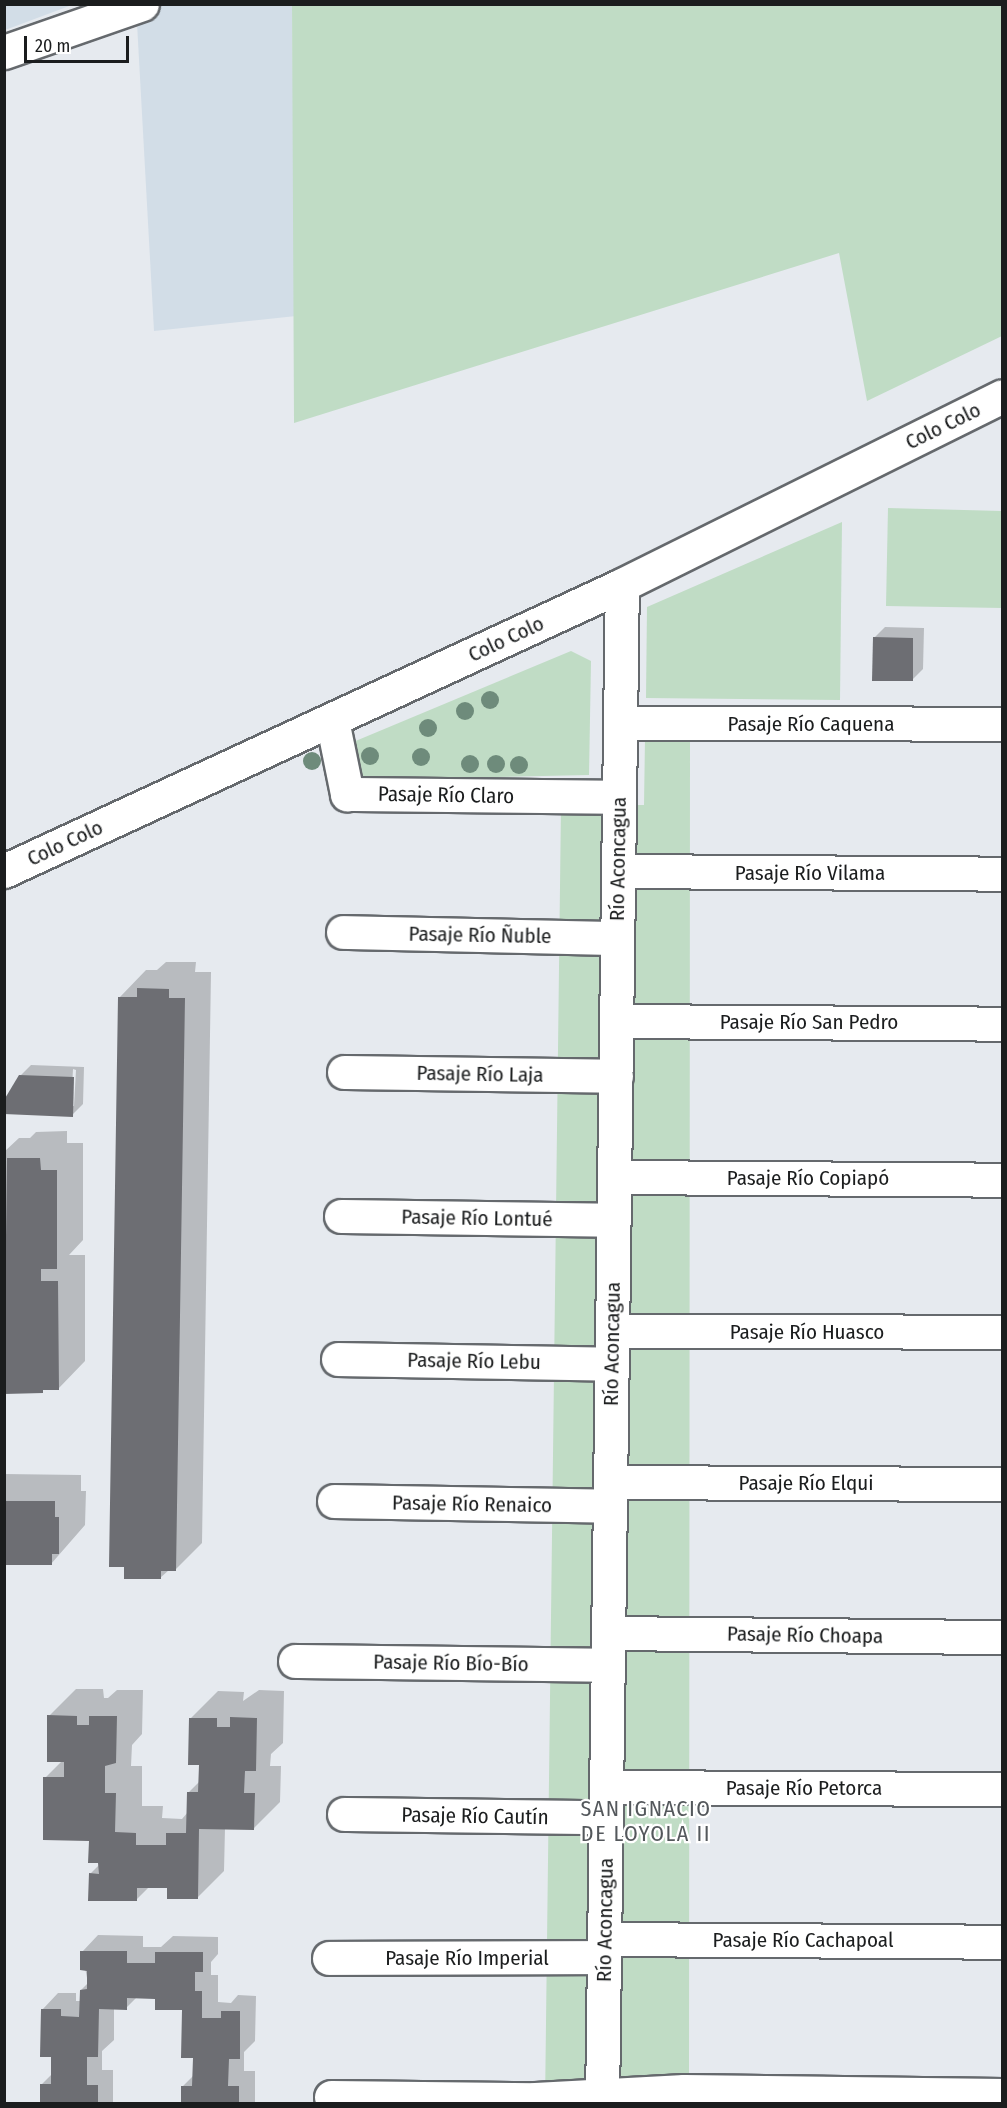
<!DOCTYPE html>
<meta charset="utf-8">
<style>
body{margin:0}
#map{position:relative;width:1007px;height:2108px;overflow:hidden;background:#e6eaef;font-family:"Fira Sans Condensed",sans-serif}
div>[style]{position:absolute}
.built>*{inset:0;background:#d2dde7}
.green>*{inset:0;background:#c0dcc5}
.shadow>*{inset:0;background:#0003}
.building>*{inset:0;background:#6d6e73}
.roads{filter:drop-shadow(2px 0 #65696d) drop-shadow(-2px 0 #65696d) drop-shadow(0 2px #65696d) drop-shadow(0 -2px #65696d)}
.minor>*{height:33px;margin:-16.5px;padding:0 16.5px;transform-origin:16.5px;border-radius:16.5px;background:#fff}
.trees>*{width:18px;height:18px;margin:-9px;border-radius:50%;background:#6e8b7b}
span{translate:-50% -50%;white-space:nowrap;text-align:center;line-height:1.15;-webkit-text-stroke:4.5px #fff;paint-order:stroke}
.street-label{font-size:21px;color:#1b1d1e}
.neighbourhood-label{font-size:22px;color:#54585c;letter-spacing:1.5px}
.frame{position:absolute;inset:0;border:6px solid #1b1d1e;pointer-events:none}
.scale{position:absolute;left:24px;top:36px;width:105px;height:27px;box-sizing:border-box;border:3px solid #1b1d1e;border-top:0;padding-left:8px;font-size:18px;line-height:21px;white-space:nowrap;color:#1b1d1e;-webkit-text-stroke:4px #fff;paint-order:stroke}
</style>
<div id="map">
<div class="built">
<i style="clip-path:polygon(5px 4px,72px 4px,72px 5px,5px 30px)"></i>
<i style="clip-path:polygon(136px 5px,292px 5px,296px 316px,154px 331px)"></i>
</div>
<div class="green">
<i style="clip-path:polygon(292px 5px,1002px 5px,1002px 336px,867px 401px,839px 253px,294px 423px)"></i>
<i style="clip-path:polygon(888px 508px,1002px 511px,1002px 608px,886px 606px)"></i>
<i style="clip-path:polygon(842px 522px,840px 700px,646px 698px,647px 607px)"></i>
<i style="clip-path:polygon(571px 651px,591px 661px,589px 775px,352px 780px,346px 745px)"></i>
<i style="clip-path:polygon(645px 739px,690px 741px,689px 2103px,545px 2104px,561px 805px,644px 805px)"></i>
</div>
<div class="shadow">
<i style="clip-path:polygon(885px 627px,924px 628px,923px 669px,912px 680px,874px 638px)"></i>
<i style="clip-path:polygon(166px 962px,196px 962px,195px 972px,211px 972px,202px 1543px,175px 1570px,169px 1570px,160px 1578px,119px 998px,146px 970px,157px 970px)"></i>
<i style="clip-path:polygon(evenodd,31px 1065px,84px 1067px,83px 1104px,72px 1115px,20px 1076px,31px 1065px,73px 1069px,76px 1070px,74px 1106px,71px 1106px,73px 1069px)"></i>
<i style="clip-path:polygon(67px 1131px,67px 1143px,83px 1143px,83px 1240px,69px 1255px,85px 1255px,85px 1361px,58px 1389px,4px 1392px,4px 1152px,19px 1138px,30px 1138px,36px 1132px)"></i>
<i style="clip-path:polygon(4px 1474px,81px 1475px,81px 1491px,86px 1491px,85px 1525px,51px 1564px,4px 1563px)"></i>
<i style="clip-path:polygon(76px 1689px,103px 1689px,104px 1698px,108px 1698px,117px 1690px,143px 1690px,142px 1734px,132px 1745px,131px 1766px,142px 1766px,142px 1806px,163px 1806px,162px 1818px,182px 1819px,188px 1812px,188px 1793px,200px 1781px,201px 1764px,191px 1718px,218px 1691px,244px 1692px,243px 1701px,259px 1690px,284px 1691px,283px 1743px,271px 1754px,270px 1766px,281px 1766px,280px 1802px,253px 1829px,225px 1828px,224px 1871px,197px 1898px,169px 1887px,149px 1887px,136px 1900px,90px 1874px,100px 1864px,90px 1839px,45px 1778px,62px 1761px,49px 1716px)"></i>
<i style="clip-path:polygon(98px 1935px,143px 1936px,143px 1947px,161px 1947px,173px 1936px,218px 1937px,218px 1954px,211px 1962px,211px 1975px,218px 1975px,218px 2002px,231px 2003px,238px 1995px,256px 1996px,255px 2041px,244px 2052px,244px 2071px,255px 2071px,255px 2104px,182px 2104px,183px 2086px,194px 2075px,194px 2057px,184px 2009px,156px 1997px,137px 1997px,126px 2008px,114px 2008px,114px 2040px,102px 2051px,102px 2070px,113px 2070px,113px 2104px,41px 2104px,41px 2085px,53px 2073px,53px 2055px,42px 2010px,58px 1993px,76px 1993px,76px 2001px,81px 2001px,81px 1990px,88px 1983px,82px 1952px)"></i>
</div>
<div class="building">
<i style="clip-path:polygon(873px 637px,913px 638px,913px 681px,872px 681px)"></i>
<i style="clip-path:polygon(137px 988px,169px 989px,169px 998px,185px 998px,176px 1571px,161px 1571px,161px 1579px,124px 1579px,124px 1567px,109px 1567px,118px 997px,137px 997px)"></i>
<i style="clip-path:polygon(19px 1075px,74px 1077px,73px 1117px,4px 1114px,4px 1100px)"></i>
<i style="clip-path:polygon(7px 1158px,40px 1158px,41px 1170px,57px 1170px,57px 1269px,41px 1269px,41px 1281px,58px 1281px,59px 1390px,43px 1390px,43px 1393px,4px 1394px)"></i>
<i style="clip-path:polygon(4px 1501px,55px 1501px,55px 1517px,59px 1517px,59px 1554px,52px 1554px,52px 1565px,4px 1565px)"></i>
<i style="clip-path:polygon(47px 1715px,77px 1716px,77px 1725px,89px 1725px,89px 1716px,117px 1716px,116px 1763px,105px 1766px,105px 1793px,116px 1793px,115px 1832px,136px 1833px,136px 1845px,166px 1845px,166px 1833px,186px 1833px,187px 1792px,198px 1792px,199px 1765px,188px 1765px,189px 1718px,217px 1718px,217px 1727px,230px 1727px,230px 1717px,257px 1718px,256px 1771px,245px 1771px,244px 1793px,255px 1793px,254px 1830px,199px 1829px,198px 1899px,167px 1899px,167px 1888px,137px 1888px,137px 1901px,88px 1901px,89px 1873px,99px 1874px,98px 1863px,88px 1863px,89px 1841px,43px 1840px,43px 1777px,64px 1777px,64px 1762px,47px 1762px)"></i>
<i style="clip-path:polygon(80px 1951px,127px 1951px,127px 1963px,155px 1963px,155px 1952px,203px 1952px,203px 1972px,195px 1972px,195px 1991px,202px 1991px,202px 2018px,221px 2018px,221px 2011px,240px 2011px,240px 2059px,229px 2059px,228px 2086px,239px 2086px,239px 2104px,181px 2104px,181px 2086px,192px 2086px,193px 2058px,181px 2058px,182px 2010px,155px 2010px,155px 1999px,127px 1998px,127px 2010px,99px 2009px,98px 2057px,87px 2057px,87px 2085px,98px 2085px,98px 2104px,40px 2104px,40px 2084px,51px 2084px,51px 2057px,40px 2057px,41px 2009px,61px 2009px,61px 2016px,79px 2017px,80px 1990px,87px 1989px,87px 1971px,80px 1970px)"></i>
</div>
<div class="roads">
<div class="minor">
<i style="left:4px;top:52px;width:146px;rotate:-19.2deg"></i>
<i style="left:332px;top:720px;width:76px;rotate:78.5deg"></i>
<i style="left:347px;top:794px;width:272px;rotate:0.6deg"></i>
<i style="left:620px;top:723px;width:382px;rotate:0.1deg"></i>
<i style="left:4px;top:871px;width:681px;rotate:-24.83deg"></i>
<i style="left:622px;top:585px;width:424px;rotate:-26.4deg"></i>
<i style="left:618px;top:871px;width:384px;rotate:0.4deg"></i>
<i style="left:343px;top:932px;width:274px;rotate:1.3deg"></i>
<i style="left:616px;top:1021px;width:386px;rotate:0.4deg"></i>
<i style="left:344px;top:1072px;width:272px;rotate:0.8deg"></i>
<i style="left:614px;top:1177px;width:388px;rotate:0.4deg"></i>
<i style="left:341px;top:1216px;width:272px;rotate:0.8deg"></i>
<i style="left:612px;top:1331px;width:390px;rotate:0.1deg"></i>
<i style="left:338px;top:1359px;width:273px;rotate:1deg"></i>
<i style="left:610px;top:1482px;width:392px;rotate:0.3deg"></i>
<i style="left:334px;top:1501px;width:276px;rotate:1deg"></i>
<i style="left:608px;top:1633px;width:394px;rotate:0.6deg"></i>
<i style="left:295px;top:1661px;width:313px;rotate:0.7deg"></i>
<i style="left:606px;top:1787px;width:396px;rotate:0.3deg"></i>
<i style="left:344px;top:1814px;width:262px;rotate:0.7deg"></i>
<i style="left:604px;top:1939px;width:398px;rotate:0.4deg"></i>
<i style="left:329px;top:1958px;width:275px;rotate:-0.2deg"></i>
<i style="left:331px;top:2097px;width:204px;rotate:0.6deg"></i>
<i style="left:535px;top:2099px;width:149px;rotate:-3.1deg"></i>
<i style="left:684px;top:2091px;width:318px;rotate:0.7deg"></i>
<i style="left:602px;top:2104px;width:1519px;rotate:-89.25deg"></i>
</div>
</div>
<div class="trees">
<i style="left:490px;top:700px"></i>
<i style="left:465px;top:711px"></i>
<i style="left:428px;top:728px"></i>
<i style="left:370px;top:756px"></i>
<i style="left:421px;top:757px"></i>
<i style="left:312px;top:761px"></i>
<i style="left:470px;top:764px"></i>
<i style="left:496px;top:764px"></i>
<i style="left:519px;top:765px"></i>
</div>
<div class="street-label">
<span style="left:943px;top:426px;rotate:-26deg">Colo Colo</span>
<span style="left:506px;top:639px;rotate:-25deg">Colo Colo</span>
<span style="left:811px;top:724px">Pasaje Río Caquena</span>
<span style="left:446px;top:795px;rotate:1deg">Pasaje Río Claro</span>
<span style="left:65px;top:843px;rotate:-25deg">Colo Colo</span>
<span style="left:618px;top:859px;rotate:-89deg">Río Aconcagua</span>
<span style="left:810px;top:873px">Pasaje Río Vilama</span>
<span style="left:480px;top:935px;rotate:1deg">Pasaje Río Ñuble</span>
<span style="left:809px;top:1022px">Pasaje Río San Pedro</span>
<span style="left:480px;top:1074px;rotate:1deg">Pasaje Río Laja</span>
<span style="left:808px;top:1178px">Pasaje Río Copiapó</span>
<span style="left:477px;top:1218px;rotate:1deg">Pasaje Río Lontué</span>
<span style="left:807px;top:1332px">Pasaje Río Huasco</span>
<span style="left:612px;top:1344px;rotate:-89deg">Río Aconcagua</span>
<span style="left:474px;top:1361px;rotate:1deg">Pasaje Río Lebu</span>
<span style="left:806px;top:1483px">Pasaje Río Elqui</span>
<span style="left:472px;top:1504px;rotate:1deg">Pasaje Río Renaico</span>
<span style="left:805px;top:1635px;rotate:1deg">Pasaje Río Choapa</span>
<span style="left:451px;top:1663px;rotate:1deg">Pasaje Río Bío-Bío</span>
<span style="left:804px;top:1788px">Pasaje Río Petorca</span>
<span style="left:475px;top:1816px;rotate:1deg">Pasaje Río Cautín</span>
<span style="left:605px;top:1920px;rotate:-89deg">Río Aconcagua</span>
<span style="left:803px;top:1940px">Pasaje Río Cachapoal</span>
<span style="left:467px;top:1958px">Pasaje Río Imperial</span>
</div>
<div class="neighbourhood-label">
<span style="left:646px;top:1821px">SAN IGNACIO<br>DE LOYOLA II</span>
</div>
<div class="frame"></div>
<div class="scale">20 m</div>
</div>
